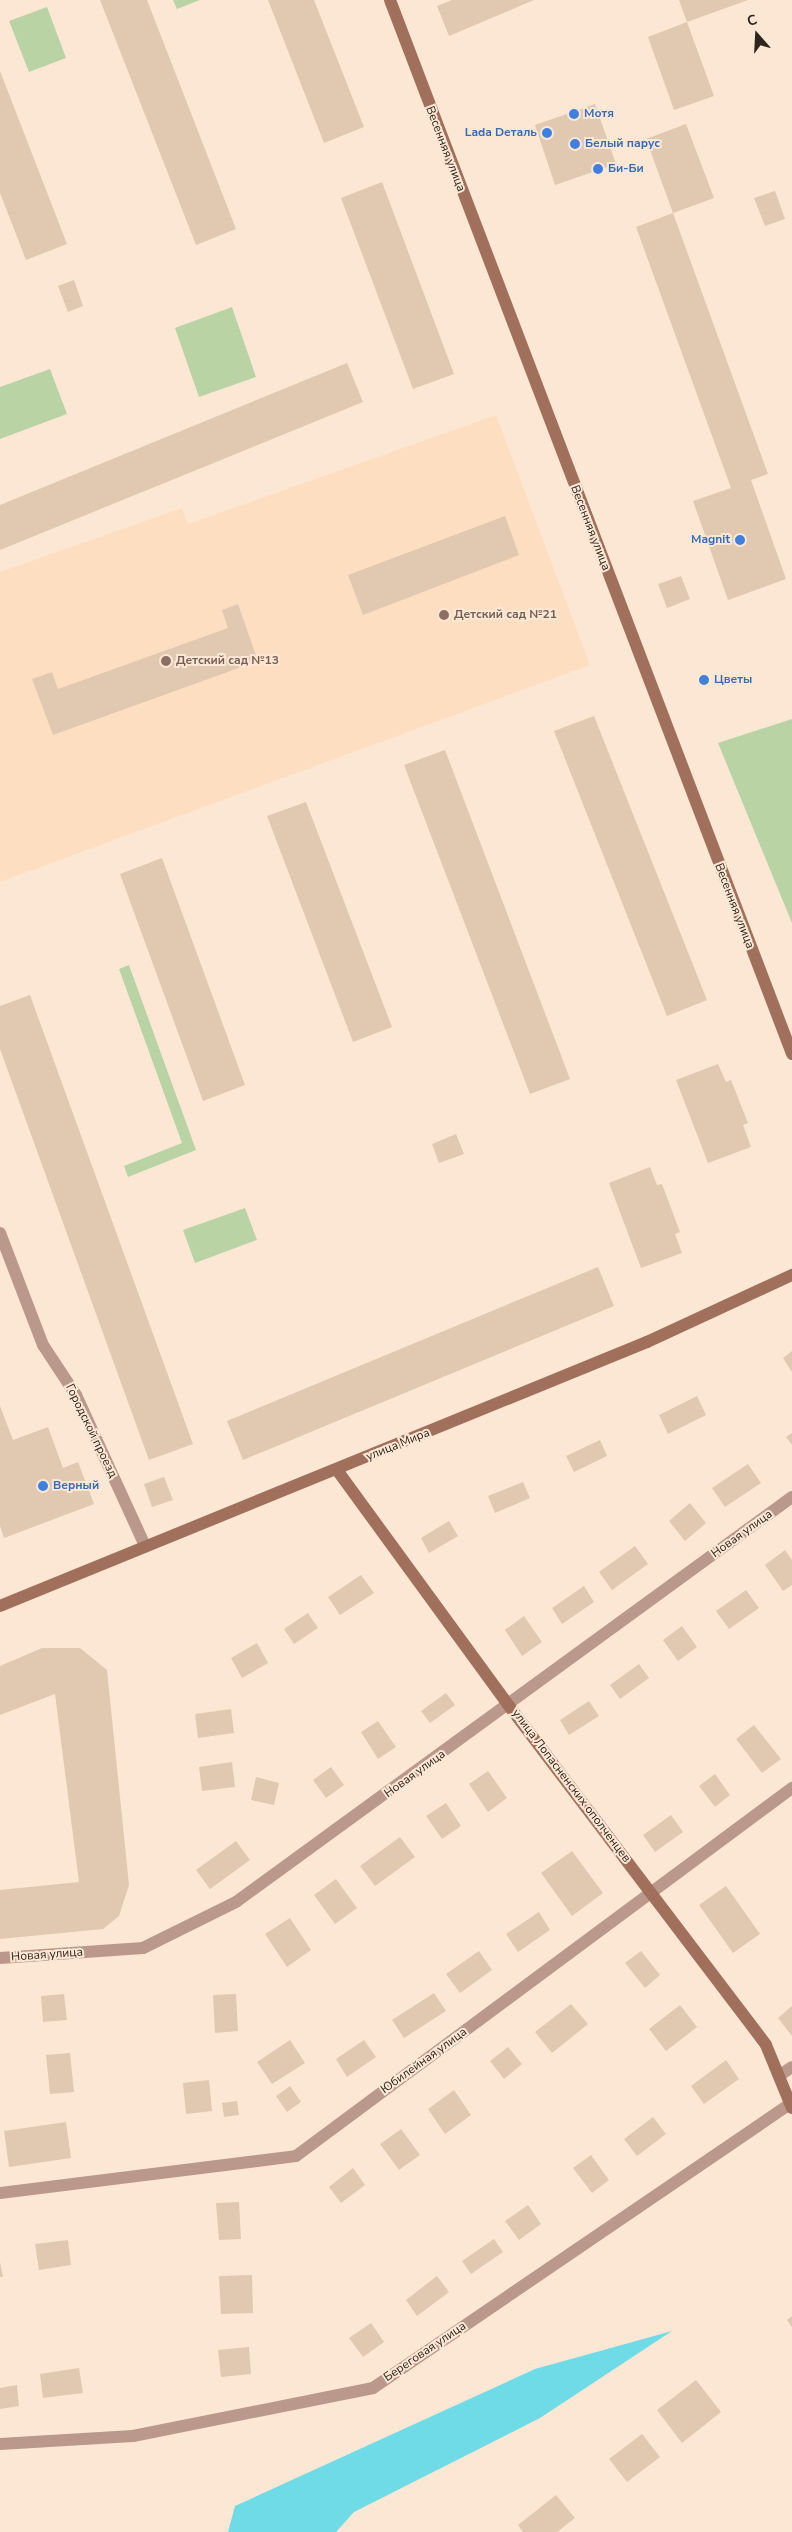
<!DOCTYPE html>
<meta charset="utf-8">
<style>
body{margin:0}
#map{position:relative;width:792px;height:2532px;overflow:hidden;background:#fce7d4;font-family:"Nunito Sans",sans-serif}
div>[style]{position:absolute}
.built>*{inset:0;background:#fedec1}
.green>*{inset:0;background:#bad3a4}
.water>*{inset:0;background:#6fdbe7}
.building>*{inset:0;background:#e1c8b1}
.street>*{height:12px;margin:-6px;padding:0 6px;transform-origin:6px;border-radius:6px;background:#ba988b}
.secondary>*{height:12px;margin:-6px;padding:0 6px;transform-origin:6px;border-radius:6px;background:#a0705c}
.dots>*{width:14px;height:14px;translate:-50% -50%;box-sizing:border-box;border:2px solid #fce7d4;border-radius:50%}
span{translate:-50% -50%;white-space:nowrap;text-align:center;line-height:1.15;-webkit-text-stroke:4px #fce7d4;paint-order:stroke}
.shop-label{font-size:12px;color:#366cbe;font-weight:700}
.left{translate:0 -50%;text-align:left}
.right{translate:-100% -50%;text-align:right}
.street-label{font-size:12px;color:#2e251c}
.education-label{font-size:12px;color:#785e54;font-weight:700}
.north{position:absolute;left:732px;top:10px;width:50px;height:50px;-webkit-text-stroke:4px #fce7d4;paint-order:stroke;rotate:341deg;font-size:14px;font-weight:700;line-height:20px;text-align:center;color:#2e251c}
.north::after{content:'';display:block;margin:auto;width:18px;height:22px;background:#2e251c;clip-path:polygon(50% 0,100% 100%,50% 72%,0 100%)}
</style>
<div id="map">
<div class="built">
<i style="clip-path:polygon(496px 415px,590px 665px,0 882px,0 572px,182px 508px,188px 524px)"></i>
</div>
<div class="green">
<i style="clip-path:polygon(173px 0,200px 0,177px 9px)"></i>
<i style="clip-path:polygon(47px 7px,66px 58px,29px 72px,9px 21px)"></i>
<i style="clip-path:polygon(232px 307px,256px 377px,199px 397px,175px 328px)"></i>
<i style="clip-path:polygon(50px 369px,67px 414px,0 439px,0 387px)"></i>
<i style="clip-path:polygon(792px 719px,792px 923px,718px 743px)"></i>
<i style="clip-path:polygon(129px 965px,196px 1150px,128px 1177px,124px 1166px,182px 1143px,119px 969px)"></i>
<i style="clip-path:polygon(245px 1208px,257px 1240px,195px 1263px,183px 1230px)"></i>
</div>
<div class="water">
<i style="clip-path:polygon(672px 2331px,540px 2418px,354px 2512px,336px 2532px,228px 2532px,235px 2506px,535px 2369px)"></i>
</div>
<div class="building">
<i style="clip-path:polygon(100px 0,147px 0,236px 229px,196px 245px)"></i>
<i style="clip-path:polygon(314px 0,364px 127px,324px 143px,268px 0)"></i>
<i style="clip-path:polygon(452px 0,534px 0,449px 36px,437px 6px)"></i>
<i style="clip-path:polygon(679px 0,748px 0,687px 22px)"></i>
<i style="clip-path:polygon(687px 22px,714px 96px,674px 110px,648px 37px)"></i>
<i style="clip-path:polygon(0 71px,67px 244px,26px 260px,0 193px)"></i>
<i style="clip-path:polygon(595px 104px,616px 164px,555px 185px,535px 125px)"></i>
<i style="clip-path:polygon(686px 124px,714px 198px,673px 213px,646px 139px)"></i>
<i style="clip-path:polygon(382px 182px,454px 374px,413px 389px,341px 198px)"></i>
<i style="clip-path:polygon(775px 191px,785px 219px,765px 226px,754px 198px)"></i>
<i style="clip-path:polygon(673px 213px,768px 474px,751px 480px,786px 579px,728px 600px,693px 501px,731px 488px,636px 227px)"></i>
<i style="clip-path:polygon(74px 280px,83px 306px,68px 312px,58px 286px)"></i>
<i style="clip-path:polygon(347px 363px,363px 402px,0 550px,0 505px)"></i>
<i style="clip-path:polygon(505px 516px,519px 555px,363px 615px,348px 575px)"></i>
<i style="clip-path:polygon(681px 576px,690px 599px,667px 608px,658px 584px)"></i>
<i style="clip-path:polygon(238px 604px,258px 661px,53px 735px,32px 679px,52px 672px,58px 689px,228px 628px,222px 610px)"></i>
<i style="clip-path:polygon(594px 716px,707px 1000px,667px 1016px,554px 731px)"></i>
<i style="clip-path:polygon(445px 750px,570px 1079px,530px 1094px,404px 765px)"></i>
<i style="clip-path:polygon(306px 802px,392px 1027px,353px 1042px,267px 816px)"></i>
<i style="clip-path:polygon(162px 858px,245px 1085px,203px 1101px,120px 874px)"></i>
<i style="clip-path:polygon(30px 995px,193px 1444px,149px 1460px,0 1049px,0 1006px)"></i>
<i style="clip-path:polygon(718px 1064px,726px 1082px,731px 1080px,748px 1123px,743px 1125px,751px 1147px,708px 1163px,676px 1080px)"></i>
<i style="clip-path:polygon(456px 1134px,464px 1154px,439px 1163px,432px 1144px)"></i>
<i style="clip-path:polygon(650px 1167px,657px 1185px,662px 1184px,680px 1232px,675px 1234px,682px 1253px,641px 1268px,609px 1183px)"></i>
<i style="clip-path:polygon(598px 1267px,614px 1306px,243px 1460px,227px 1421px)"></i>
<i style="clip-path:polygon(792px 1351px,792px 1372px,783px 1358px)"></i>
<i style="clip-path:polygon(697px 1396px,706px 1415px,668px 1434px,659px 1415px)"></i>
<i style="clip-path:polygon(0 1406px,13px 1440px,48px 1427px,63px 1468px,78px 1462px,94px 1504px,4px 1538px,0 1526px)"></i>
<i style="clip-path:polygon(792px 1433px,792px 1445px,786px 1437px)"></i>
<i style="clip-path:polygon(600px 1440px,607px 1456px,574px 1472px,566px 1456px)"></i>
<i style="clip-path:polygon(748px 1464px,761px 1483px,725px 1507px,712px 1488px)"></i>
<i style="clip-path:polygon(164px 1477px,173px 1500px,152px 1507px,144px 1484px)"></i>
<i style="clip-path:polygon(523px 1482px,530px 1498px,495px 1513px,488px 1496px)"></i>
<i style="clip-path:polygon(690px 1503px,706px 1523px,685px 1541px,669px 1521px)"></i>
<i style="clip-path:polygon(449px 1521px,458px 1536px,429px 1553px,421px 1538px)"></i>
<i style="clip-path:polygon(635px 1546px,648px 1564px,612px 1590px,599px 1572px)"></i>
<i style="clip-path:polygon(785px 1550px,792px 1560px,792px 1585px,783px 1591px,765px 1565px)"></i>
<i style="clip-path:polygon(361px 1575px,374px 1593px,340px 1615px,328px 1597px)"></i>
<i style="clip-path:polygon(584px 1586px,594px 1602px,562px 1624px,552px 1608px)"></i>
<i style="clip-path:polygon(746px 1590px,759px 1608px,729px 1629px,716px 1611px)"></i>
<i style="clip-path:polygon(308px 1613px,318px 1628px,294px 1644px,284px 1629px)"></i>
<i style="clip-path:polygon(524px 1616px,542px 1642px,522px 1656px,505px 1630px)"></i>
<i style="clip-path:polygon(682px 1626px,697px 1647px,678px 1661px,663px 1640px)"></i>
<i style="clip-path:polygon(257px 1643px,268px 1663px,242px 1678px,231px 1658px)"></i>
<i style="clip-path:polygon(42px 1648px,80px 1648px,107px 1670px,129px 1885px,119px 1916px,103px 1929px,0 1939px,0 1890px,79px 1882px,55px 1694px,0 1715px,0 1666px)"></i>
<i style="clip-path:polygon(639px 1664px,649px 1678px,620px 1699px,610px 1685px)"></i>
<i style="clip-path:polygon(446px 1693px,455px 1705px,430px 1723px,421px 1711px)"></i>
<i style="clip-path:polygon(589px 1701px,599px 1716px,569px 1735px,560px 1720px)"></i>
<i style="clip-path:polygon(231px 1709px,234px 1733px,198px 1738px,195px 1714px)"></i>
<i style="clip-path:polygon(378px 1721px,396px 1747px,378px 1759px,361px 1732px)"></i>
<i style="clip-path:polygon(754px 1725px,781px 1759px,762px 1773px,736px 1739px)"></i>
<i style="clip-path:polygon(232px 1762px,235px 1787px,202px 1791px,199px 1767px)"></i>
<i style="clip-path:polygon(331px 1767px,344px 1785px,326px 1798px,313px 1780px)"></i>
<i style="clip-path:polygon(488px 1771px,507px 1798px,488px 1812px,469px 1784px)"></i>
<i style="clip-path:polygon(715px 1774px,730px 1795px,715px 1807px,699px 1786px)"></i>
<i style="clip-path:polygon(256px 1777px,279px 1783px,274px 1805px,251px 1800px)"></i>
<i style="clip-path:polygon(446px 1803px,461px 1826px,442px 1839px,426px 1816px)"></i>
<i style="clip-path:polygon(671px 1815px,683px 1832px,655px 1852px,643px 1835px)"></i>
<i style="clip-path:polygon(400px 1837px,415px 1857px,375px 1886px,360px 1866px)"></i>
<i style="clip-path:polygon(236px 1841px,250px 1860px,210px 1889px,196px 1870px)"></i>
<i style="clip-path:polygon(572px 1851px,603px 1893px,572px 1916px,541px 1873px)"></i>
<i style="clip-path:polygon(336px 1879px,357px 1908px,335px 1924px,314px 1895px)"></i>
<i style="clip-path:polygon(726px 1886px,760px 1934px,733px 1953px,699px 1905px)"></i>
<i style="clip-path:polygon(539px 1912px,550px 1930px,518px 1952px,506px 1934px)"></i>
<i style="clip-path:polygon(290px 1918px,311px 1950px,287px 1967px,265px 1934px)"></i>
<i style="clip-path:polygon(479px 1951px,492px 1970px,460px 1993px,446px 1974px)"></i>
<i style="clip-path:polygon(641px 1951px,660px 1975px,645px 1988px,625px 1963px)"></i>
<i style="clip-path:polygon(434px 1993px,446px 2011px,404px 2038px,392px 2020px)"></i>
<i style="clip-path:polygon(64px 1994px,67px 2020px,43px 2022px,41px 1996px)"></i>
<i style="clip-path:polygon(236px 1994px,238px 2031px,215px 2033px,213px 1995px)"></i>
<i style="clip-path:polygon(571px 2004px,588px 2024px,552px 2053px,535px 2032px)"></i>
<i style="clip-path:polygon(680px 2005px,697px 2027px,666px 2051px,649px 2029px)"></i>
<i style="clip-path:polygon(792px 2006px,792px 2036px,778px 2018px)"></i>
<i style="clip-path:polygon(290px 2040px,305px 2063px,272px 2084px,257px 2062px)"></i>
<i style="clip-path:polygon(364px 2040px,376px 2057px,347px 2077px,336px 2059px)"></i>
<i style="clip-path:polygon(508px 2047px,522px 2064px,504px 2079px,490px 2061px)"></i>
<i style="clip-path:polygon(70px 2053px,74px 2092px,50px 2094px,46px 2055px)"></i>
<i style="clip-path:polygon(726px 2060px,739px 2079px,704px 2104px,691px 2086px)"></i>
<i style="clip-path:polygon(209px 2080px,212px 2111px,186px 2114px,183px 2083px)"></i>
<i style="clip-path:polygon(290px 2086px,301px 2102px,287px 2112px,276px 2096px)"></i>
<i style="clip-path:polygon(454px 2090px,471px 2115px,445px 2134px,428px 2109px)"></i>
<i style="clip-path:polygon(237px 2101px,239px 2115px,224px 2117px,222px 2103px)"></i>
<i style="clip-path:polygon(653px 2117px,666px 2134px,637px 2156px,624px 2139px)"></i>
<i style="clip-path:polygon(66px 2122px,71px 2158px,9px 2167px,4px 2131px)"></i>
<i style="clip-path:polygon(401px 2129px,420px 2155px,399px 2170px,380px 2144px)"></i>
<i style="clip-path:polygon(591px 2155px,609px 2180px,592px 2193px,573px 2168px)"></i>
<i style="clip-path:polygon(353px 2168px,365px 2185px,341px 2203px,329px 2187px)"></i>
<i style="clip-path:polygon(239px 2202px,241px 2239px,219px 2240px,216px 2203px)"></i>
<i style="clip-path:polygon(528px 2205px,541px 2224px,519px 2240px,505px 2221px)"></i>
<i style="clip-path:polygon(494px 2239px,503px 2252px,471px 2274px,462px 2261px)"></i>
<i style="clip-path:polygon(68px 2240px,71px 2265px,39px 2270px,35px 2244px)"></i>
<i style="clip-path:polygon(0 2262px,3px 2277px,0 2277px)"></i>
<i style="clip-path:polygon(252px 2275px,253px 2313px,221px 2314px,219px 2276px)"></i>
<i style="clip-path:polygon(437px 2276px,449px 2292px,417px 2316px,406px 2300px)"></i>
<i style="clip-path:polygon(792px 2316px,792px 2327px,787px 2320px)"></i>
<i style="clip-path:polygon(371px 2323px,384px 2342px,363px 2357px,349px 2338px)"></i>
<i style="clip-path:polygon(249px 2347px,251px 2374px,221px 2377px,218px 2350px)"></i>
<i style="clip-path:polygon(79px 2368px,83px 2393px,43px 2398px,40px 2374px)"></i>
<i style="clip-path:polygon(696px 2380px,721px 2412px,682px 2443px,657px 2410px)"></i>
<i style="clip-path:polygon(17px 2385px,19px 2406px,0 2409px,0 2388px)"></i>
<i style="clip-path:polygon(642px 2434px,660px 2457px,627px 2482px,609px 2459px)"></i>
<i style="clip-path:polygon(556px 2495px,575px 2518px,557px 2532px,523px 2532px,518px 2525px)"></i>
</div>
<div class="street">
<i style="left:0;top:1233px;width:120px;rotate:69deg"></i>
<i style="left:43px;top:1345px;width:60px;rotate:56.6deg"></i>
<i style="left:76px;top:1395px;width:166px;rotate:65.4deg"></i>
<i style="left:0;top:1958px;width:143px;rotate:-4deg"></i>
<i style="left:143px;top:1948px;width:104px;rotate:-26.3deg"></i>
<i style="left:236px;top:1902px;width:688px;rotate:-36.07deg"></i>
<i style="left:780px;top:2075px;width:14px;rotate:-34deg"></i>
<i style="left:0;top:2193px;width:298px;rotate:-7.1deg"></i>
<i style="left:296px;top:2156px;width:618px;rotate:-36.57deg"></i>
<i style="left:0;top:2444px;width:133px;rotate:-3.4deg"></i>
<i style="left:133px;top:2436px;width:245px;rotate:-11.3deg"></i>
<i style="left:373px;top:2388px;width:505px;rotate:-34.26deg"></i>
</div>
<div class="secondary">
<i style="left:390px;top:0;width:1128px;rotate:69.12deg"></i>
<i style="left:337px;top:1470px;width:292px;rotate:53.9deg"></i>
<i style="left:509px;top:1706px;width:425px;rotate:52.8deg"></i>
<i style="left:766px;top:2045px;width:68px;rotate:67.6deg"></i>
<i style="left:0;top:1606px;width:699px;rotate:-22.2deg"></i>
<i style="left:647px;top:1342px;width:160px;rotate:-24.8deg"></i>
</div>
<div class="dots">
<i style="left:574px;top:114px;background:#3f7fe0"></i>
<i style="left:547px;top:133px;background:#3f7fe0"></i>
<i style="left:575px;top:144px;background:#3f7fe0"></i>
<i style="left:598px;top:169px;background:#3f7fe0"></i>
<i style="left:740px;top:540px;background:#3f7fe0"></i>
<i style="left:444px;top:615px;background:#8d6e63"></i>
<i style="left:166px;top:661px;background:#8d6e63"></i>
<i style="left:704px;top:680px;background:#3f7fe0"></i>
<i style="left:43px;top:1486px;background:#3f7fe0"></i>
</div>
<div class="shop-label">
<span class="left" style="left:584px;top:114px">Мотя</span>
<span class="right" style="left:537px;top:133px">Lada Dеталь</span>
<span class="left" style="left:585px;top:144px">Белый парус</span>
<span class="left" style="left:608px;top:169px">Би-Би</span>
<span class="right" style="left:730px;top:540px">Magnit</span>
<span class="left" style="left:714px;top:680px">Цветы</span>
<span class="left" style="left:53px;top:1486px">Верный</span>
</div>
<div class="street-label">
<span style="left:445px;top:149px;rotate:69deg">Весенняя улица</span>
<span style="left:590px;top:528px;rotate:69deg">Весенняя улица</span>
<span style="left:734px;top:906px;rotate:69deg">Весенняя улица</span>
<span style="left:91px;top:1431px;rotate:64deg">Городской проезд</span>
<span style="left:398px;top:1445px;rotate:-22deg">улица Мира</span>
<span style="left:742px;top:1534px;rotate:-36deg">Новая улица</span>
<span style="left:415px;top:1774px;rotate:-36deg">Новая улица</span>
<span style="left:571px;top:1786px;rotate:53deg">улица Лопасненских ополченцев</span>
<span style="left:47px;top:1955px;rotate:-4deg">Новая улица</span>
<span style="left:424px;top:2061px;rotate:-36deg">Юбилейная улица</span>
<span style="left:425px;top:2352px;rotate:-34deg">Береговая улица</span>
</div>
<div class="education-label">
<span class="left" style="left:454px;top:615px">Детский сад №21</span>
<span class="left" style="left:176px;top:661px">Детский сад №13</span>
</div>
<div class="north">С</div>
</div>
